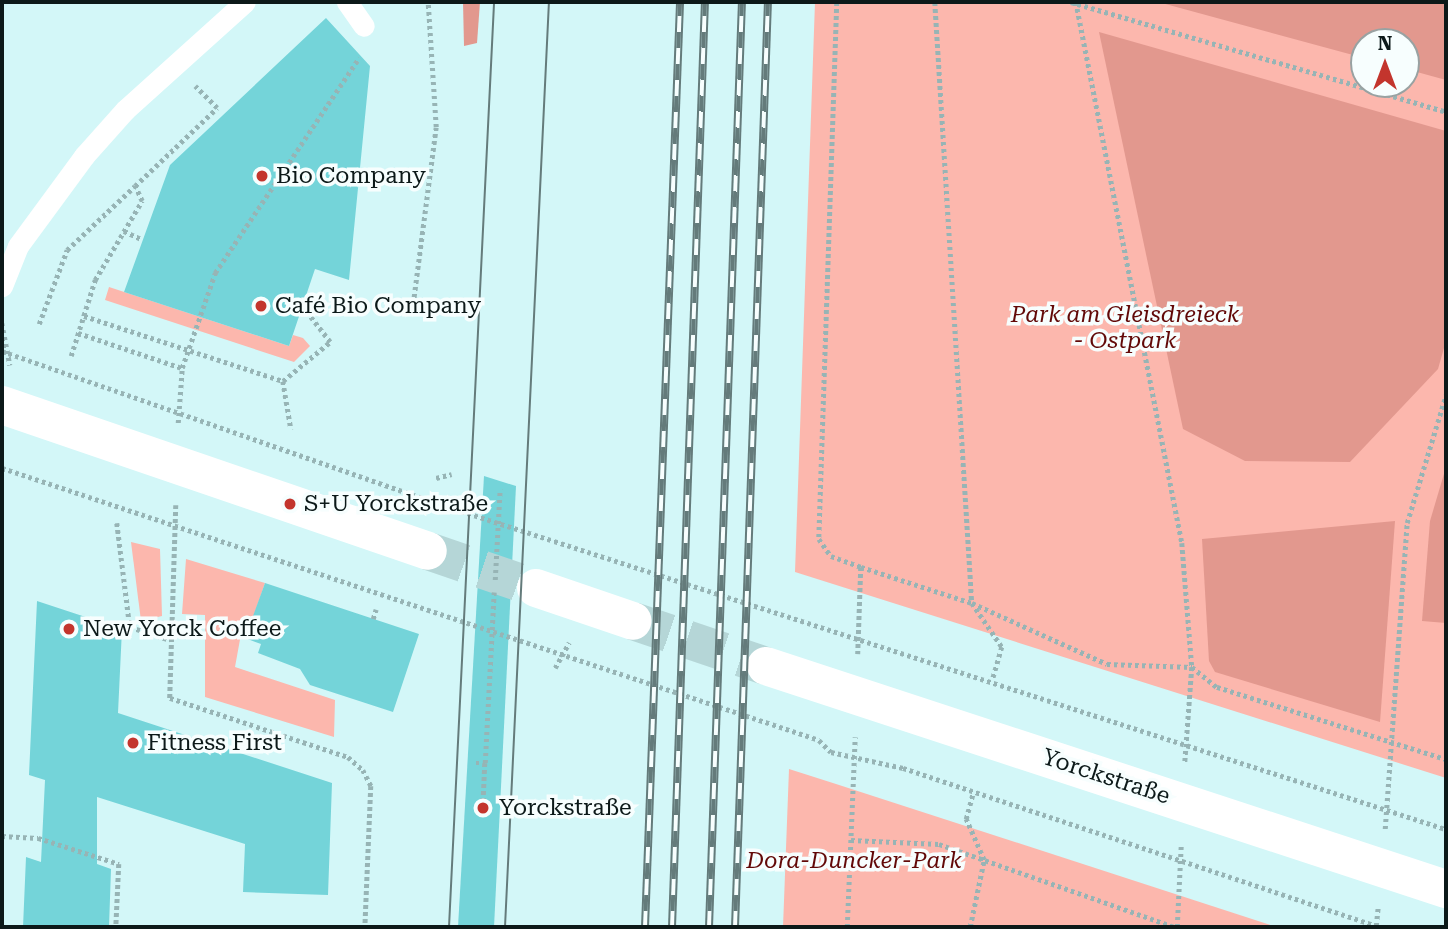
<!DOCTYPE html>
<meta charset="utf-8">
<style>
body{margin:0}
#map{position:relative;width:1448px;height:929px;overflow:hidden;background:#d3f7f8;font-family:"Roboto Serif",serif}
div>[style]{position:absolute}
.green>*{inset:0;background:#fcb7ad}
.forest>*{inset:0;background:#e2988e}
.building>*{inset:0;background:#74d4d9}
.secondary-tunnel>*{height:38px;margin-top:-19px;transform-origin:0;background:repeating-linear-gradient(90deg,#b5d6d7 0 38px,transparent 0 57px)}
.path>*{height:4.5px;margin-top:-2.25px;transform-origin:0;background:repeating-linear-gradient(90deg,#97b4b5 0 3.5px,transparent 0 7px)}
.service>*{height:21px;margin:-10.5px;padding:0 10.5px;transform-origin:10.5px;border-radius:10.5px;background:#fff}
.secondary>*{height:38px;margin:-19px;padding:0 19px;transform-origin:19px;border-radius:19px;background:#fff}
.tram>*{height:2px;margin:-1px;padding:0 1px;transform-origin:1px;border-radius:1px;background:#647b7b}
.rail>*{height:8px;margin-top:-4px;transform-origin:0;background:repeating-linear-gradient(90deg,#f7fefe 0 16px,#647b7b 0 32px);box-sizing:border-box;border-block:2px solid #647b7b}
.dots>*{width:19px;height:19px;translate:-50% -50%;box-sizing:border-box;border:4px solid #f7fefe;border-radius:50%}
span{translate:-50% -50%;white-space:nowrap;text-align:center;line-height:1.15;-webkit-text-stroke:7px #f7fefe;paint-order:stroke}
.poi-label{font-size:23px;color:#0c1919}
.left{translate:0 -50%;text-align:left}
.park-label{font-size:23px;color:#620908;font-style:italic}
.street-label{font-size:23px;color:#0c1919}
.frame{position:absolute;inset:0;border:4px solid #0c1919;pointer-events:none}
.north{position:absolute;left:1350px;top:28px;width:70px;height:70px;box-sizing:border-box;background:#f7fefe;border:2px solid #99a2a2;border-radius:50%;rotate:0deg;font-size:19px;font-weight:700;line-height:28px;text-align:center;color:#0c1919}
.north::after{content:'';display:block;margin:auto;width:24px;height:32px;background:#c3352d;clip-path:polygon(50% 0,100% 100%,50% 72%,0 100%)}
</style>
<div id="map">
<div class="green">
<i style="clip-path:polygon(evenodd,815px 2px,1446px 2px,1446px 778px,795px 572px,815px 2px,1364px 42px,1406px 42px,1406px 84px,1364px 84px,1364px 42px)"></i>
<i style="clip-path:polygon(109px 287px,289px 346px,293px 335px,303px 338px,310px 346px,294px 362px,105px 300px)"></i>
<i style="clip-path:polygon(131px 542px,160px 549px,162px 616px,141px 621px)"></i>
<i style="clip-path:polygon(186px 559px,265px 583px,247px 635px,241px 634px,235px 667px,335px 700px,334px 737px,205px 697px,205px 615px,182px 614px)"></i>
<i style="clip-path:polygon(789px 769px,836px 784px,1277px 927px,783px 927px)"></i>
</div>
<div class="forest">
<i style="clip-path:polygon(463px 2px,480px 2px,477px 43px,464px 46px)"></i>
<i style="clip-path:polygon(1158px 2px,1446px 2px,1446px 80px,1406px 69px,1406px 42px,1364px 42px,1364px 58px)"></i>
<i style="clip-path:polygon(1099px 32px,1446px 131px,1446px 341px,1438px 369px,1350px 462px,1245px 461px,1183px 429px)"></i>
<i style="clip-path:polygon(1446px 467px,1446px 623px,1422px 621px,1430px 521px)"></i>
<i style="clip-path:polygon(1395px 521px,1380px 722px,1215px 672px,1209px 661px,1202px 539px)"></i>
</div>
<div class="building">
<i style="clip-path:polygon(326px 18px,370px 66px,349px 280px,315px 269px,289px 346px,124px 292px,170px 165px)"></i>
<i style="clip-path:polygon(484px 476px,516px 486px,494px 927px,458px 927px)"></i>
<i style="clip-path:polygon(265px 583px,419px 634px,393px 712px,310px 685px,300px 669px,258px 653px,261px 644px,245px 638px)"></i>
<i style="clip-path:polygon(37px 601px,122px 629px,118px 713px,332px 783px,328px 895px,243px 892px,245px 844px,97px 797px,97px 864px,111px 869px,109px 927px,23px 927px,26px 857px,41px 862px,45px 780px,29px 775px)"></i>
</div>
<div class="secondary-tunnel">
<i style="left:428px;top:551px;width:114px;rotate:18.9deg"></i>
<i style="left:633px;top:621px;width:140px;rotate:18.7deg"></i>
</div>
<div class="path">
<i style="left:837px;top:2px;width:537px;rotate:91.92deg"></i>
<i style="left:819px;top:539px;width:21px;rotate:55deg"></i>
<i style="left:831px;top:556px;width:32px;rotate:20deg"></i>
<i style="left:861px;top:567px;width:87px;rotate:92deg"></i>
<i style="left:935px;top:2px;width:602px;rotate:86.48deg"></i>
<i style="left:972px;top:603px;width:53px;rotate:55.7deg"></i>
<i style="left:1002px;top:647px;width:33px;rotate:106deg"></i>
<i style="left:1071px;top:2px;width:391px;rotate:16.3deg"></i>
<i style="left:1076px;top:2px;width:551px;rotate:78.91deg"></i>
<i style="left:1182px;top:543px;width:124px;rotate:85.4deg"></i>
<i style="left:1192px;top:667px;width:96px;rotate:94.2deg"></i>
<i style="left:124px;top:231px;width:19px;rotate:25deg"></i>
<i style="left:413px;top:304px;width:178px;rotate:-82.6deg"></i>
<i style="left:436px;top:127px;width:125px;rotate:-93.7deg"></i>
<i style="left:84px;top:316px;width:209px;rotate:18.1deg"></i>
<i style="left:283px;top:381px;width:49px;rotate:80.5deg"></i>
<i style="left:2px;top:323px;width:43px;rotate:79.2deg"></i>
<i style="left:39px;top:324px;width:79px;rotate:-69.3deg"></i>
<i style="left:67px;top:250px;width:93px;rotate:-43.3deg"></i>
<i style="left:78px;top:333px;width:110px;rotate:18.6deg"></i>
<i style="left:2px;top:351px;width:444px;rotate:19.3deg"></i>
<i style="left:421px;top:498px;width:1077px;rotate:17.9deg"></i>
<i style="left:71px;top:356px;width:80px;rotate:-72.5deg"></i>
<i style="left:95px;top:280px;width:92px;rotate:-59.3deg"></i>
<i style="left:142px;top:201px;width:17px;rotate:-115deg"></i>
<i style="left:135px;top:186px;width:113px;rotate:-43.6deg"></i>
<i style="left:217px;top:108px;width:31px;rotate:-135deg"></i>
<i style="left:283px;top:381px;width:61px;rotate:-39.7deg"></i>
<i style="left:330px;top:342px;width:46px;rotate:-127.9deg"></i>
<i style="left:178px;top:423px;width:55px;rotate:-85.8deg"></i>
<i style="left:182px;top:368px;width:101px;rotate:-70.8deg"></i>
<i style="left:215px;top:273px;width:259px;rotate:-56.2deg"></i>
<i style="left:2px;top:468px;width:861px;rotate:18.41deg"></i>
<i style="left:819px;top:740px;width:17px;rotate:45deg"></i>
<i style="left:831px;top:752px;width:74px;rotate:12.5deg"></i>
<i style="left:903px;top:768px;width:503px;rotate:18.43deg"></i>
<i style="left:436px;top:478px;width:16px;rotate:-14deg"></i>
<i style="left:176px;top:505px;width:193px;rotate:91.8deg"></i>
<i style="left:170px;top:698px;width:188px;rotate:18.3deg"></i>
<i style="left:348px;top:757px;width:20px;rotate:41deg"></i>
<i style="left:363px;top:770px;width:18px;rotate:63deg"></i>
<i style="left:371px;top:786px;width:141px;rotate:92.4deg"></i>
<i style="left:117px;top:523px;width:105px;rotate:82.9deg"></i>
<i style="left:130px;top:627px;width:42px;rotate:18deg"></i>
<i style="left:861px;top:567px;width:117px;rotate:18deg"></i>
<i style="left:972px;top:603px;width:148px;rotate:24.3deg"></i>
<i style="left:1107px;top:664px;width:85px;rotate:2deg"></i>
<i style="left:1192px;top:667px;width:32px;rotate:39deg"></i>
<i style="left:1217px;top:687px;width:240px;rotate:17.5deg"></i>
<i style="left:495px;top:580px;width:91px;rotate:-86.9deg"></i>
<i style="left:373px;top:619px;width:10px;rotate:-73deg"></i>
<i style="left:555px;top:668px;width:29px;rotate:-61deg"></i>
<i style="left:476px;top:763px;width:9px"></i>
<i style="left:485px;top:763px;width:45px;rotate:92.5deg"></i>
<i style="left:485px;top:763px;width:171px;rotate:-87deg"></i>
<i style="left:1385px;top:829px;width:307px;rotate:-85.9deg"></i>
<i style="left:1407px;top:523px;width:134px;rotate:-73.1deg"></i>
<i style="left:2px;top:836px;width:36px;rotate:3deg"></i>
<i style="left:38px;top:838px;width:85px;rotate:17.8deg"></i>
<i style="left:119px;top:864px;width:63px;rotate:92.7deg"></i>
<i style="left:851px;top:840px;width:88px;rotate:2.6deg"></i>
<i style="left:939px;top:844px;width:250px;rotate:19.4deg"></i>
<i style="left:1376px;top:926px;width:19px;rotate:-84deg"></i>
<i style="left:847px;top:927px;width:190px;rotate:-87.6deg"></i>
<i style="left:970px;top:927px;width:68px;rotate:-78.2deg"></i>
<i style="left:984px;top:860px;width:45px;rotate:-113.7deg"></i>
<i style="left:966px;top:819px;width:27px;rotate:-75deg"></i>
<i style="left:1177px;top:927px;width:81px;rotate:-87.2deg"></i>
</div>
<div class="service">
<i style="left:347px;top:2px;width:29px;rotate:55deg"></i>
<i style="left:2px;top:286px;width:43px;rotate:-68.2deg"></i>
<i style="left:18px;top:246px;width:112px;rotate:-53.7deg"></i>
<i style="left:84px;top:156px;width:62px;rotate:-48.3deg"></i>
<i style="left:125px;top:110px;width:161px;rotate:-42deg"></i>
</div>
<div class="secondary">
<i style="left:2px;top:405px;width:450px;rotate:18.9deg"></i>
<i style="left:536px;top:588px;width:102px;rotate:18.8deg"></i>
<i style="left:766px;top:666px;width:716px;rotate:18.16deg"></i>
</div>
<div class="tram">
<i style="left:449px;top:927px;width:926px;rotate:-87.21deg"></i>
<i style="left:505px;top:927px;width:926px;rotate:-87.28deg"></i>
</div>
<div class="rail">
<i style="left:645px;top:927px;width:926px;rotate:-87.83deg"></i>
<i style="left:672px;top:927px;width:926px;rotate:-87.96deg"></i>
<i style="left:709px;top:927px;width:926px;rotate:-87.96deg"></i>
<i style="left:735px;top:927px;width:926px;rotate:-87.96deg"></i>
</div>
<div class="dots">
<i style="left:262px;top:176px;background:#c3352d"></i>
<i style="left:261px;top:306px;background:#c3352d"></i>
<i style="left:290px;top:504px;background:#c3352d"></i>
<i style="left:69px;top:629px;background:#c3352d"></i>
<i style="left:133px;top:743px;background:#c3352d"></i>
<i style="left:483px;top:808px;background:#c3352d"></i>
</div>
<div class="poi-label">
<span class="left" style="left:276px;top:176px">Bio Company</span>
<span class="left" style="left:275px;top:306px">Café Bio Company</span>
<span class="left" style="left:304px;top:504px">S+U Yorckstraße</span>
<span class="left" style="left:83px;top:629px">New Yorck Coffee</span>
<span class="left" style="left:147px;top:743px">Fitness First</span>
<span class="left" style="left:499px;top:808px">Yorckstraße</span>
</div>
<div class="park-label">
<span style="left:1125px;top:328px">Park am Gleisdreieck<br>- Ostpark</span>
<span style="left:854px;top:861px">Dora-Duncker-Park</span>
</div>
<div class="street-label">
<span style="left:1106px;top:777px;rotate:18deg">Yorckstraße</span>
</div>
<div class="frame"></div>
<div class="north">N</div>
</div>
